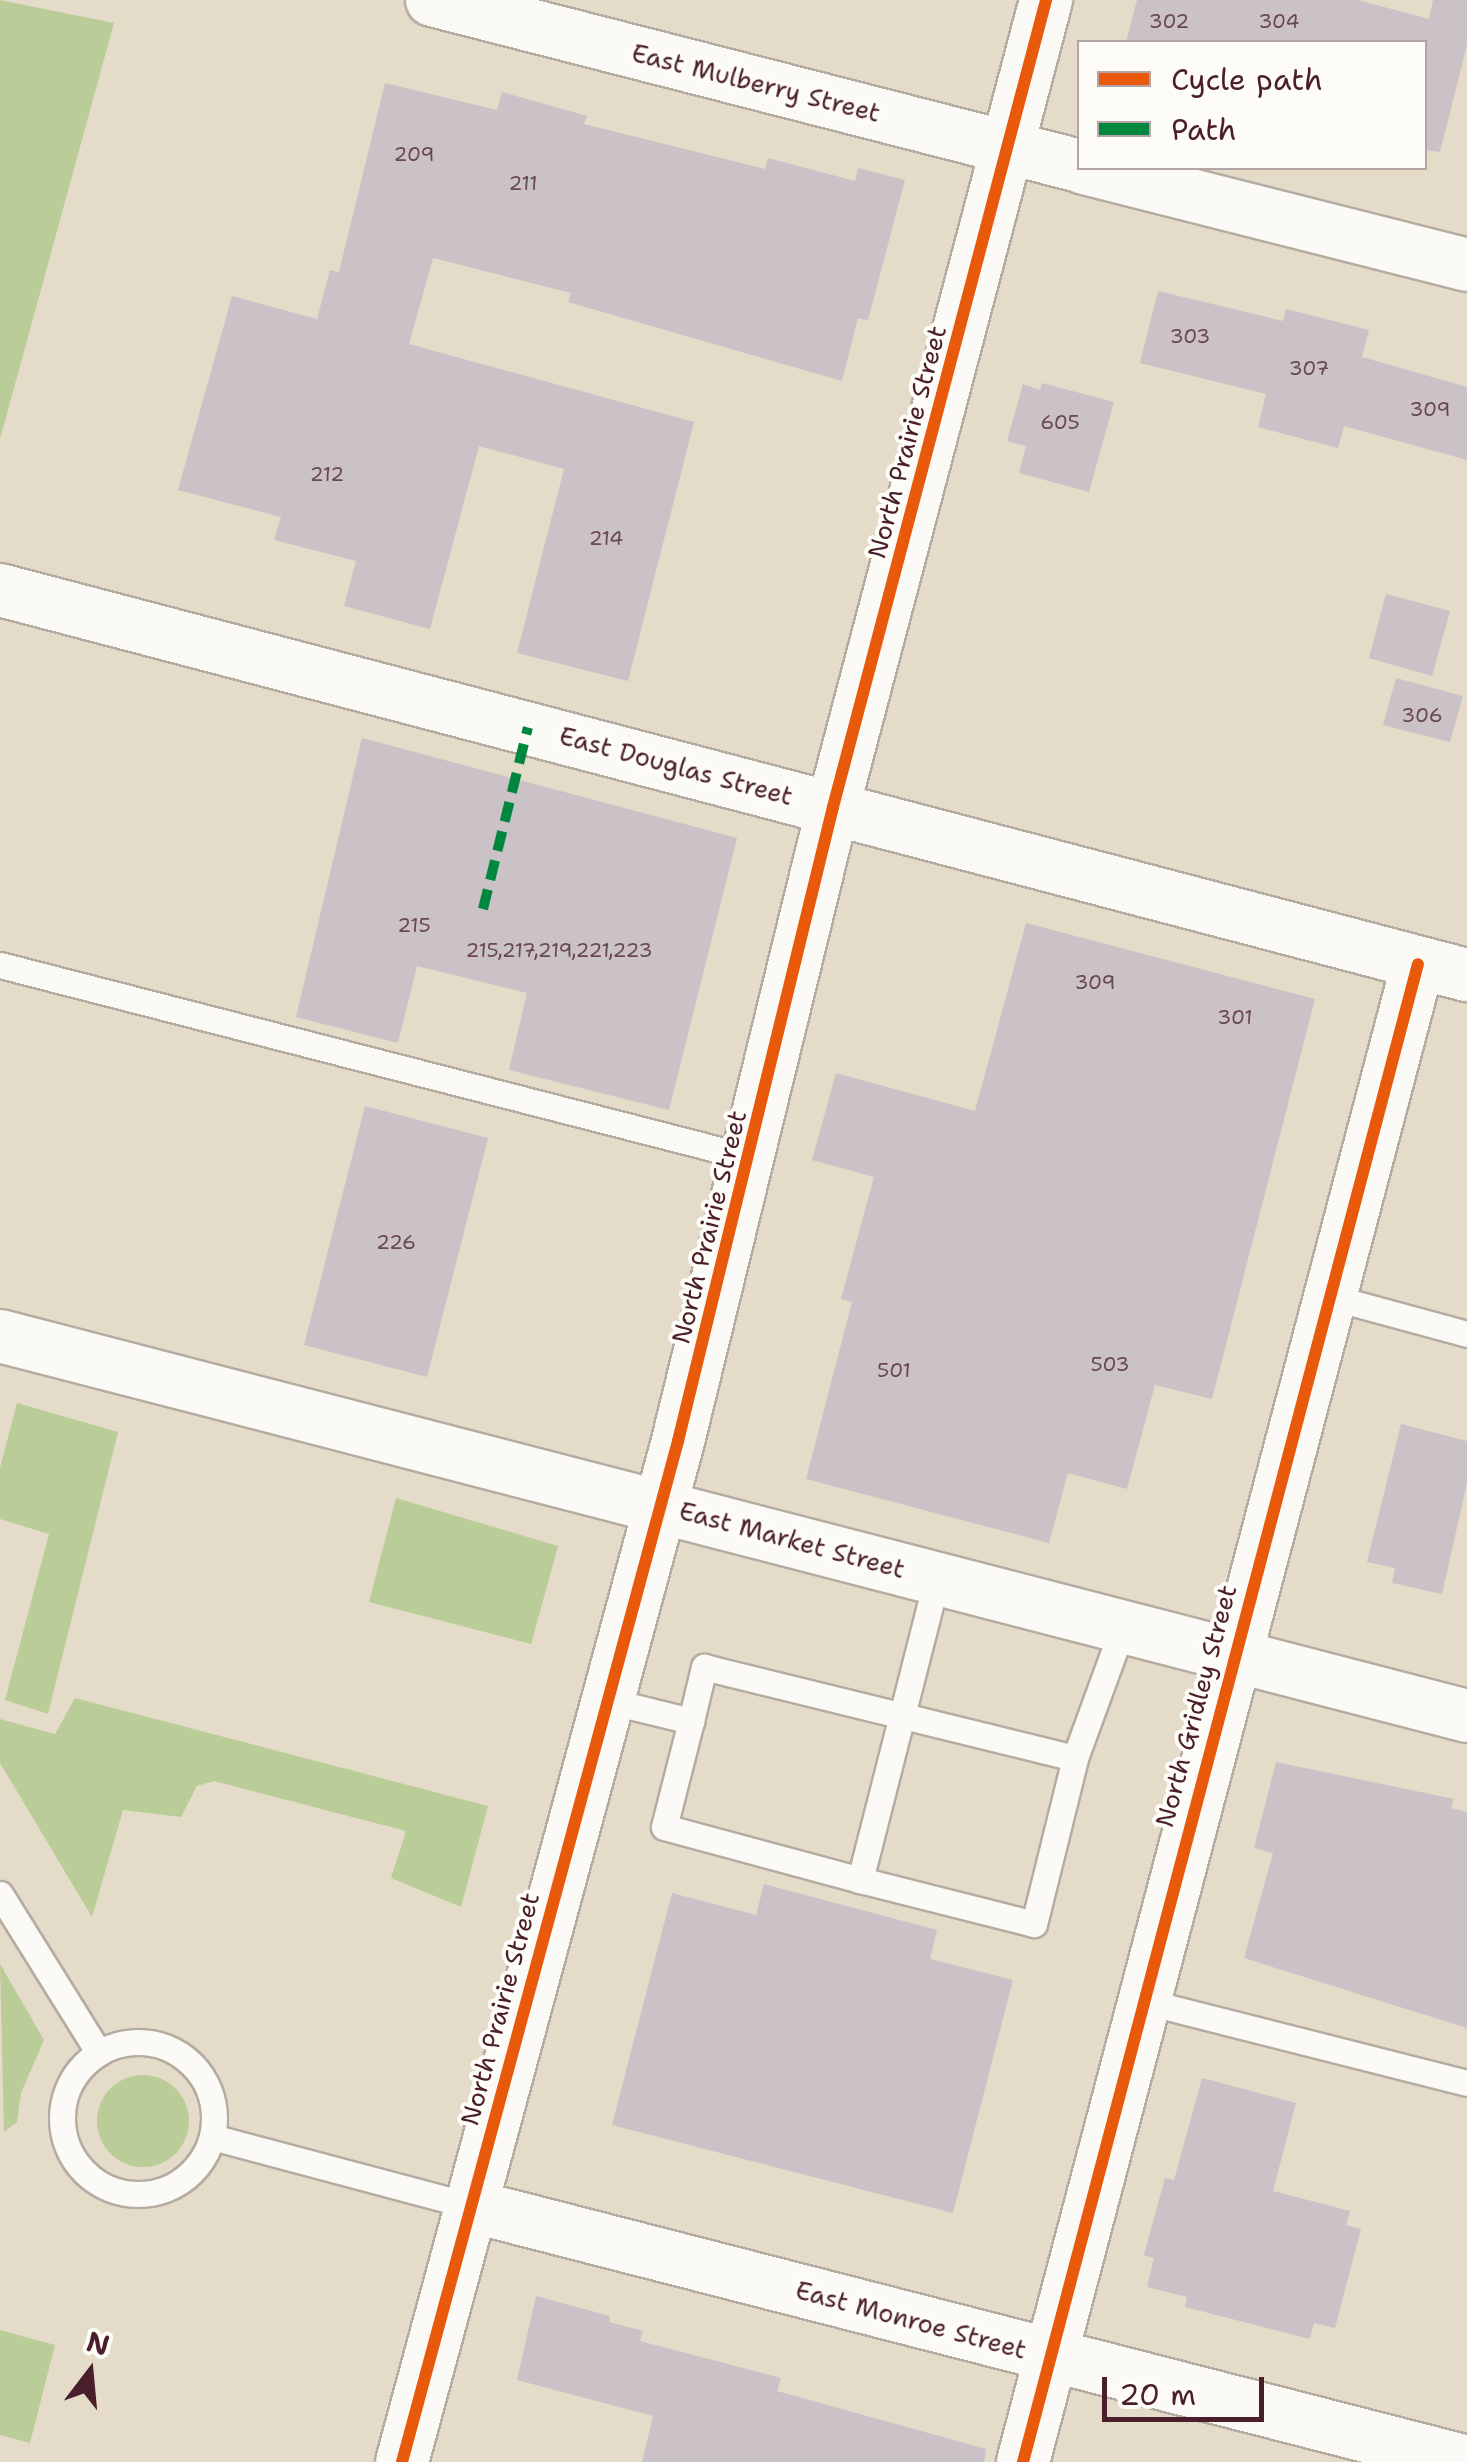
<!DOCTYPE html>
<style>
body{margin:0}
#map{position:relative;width:1467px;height:2462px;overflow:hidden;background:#e4dbc9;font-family:"Shantell Sans",sans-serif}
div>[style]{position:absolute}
.green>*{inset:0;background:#bacd98}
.round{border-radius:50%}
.building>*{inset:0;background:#cac2c6}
.roads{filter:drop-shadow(2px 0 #b5aca1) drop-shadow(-2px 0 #b5aca1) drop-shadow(0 2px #b5aca1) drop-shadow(0 -2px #b5aca1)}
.service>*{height:25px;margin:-12.5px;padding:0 12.5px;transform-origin:12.5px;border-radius:12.5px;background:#fbfaf7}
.service>.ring{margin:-12.5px;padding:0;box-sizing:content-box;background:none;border:25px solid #fbfaf7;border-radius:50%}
.minor>*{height:52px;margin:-26px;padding:0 26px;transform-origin:26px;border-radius:26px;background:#fbfaf7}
.quiet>*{height:10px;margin-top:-5px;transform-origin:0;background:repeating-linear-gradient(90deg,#00873e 0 20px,transparent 0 30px)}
.cycleway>*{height:12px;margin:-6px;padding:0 6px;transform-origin:6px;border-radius:6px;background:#e8590c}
span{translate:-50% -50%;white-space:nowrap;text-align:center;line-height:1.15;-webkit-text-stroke:8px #fdfcf7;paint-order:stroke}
.number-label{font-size:20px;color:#6a4852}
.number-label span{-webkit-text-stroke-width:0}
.street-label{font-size:25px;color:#4a1f2b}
.legend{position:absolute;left:1077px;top:40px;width:350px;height:130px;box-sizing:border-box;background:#fdfcf7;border:2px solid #b5a4a5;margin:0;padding:12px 18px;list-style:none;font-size:30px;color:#4a1f2b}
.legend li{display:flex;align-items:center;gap:20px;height:50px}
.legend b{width:50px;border:2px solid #b5a4a5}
.north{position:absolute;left:40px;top:2322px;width:100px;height:100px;-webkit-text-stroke:8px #fdfcf7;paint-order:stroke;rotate:16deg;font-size:28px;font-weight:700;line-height:40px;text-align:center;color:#4a1f2b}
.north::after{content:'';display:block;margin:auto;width:35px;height:45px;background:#4a1f2b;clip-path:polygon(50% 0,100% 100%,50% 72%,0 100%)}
.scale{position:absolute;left:1102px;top:2377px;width:162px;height:45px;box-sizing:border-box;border:5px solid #4a1f2b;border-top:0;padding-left:12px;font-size:30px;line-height:35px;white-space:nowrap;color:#4a1f2b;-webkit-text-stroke:8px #fdfcf7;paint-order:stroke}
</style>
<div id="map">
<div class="green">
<i style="clip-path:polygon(0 0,114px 23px,0 439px)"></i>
<i style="clip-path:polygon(17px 1403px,118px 1432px,48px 1714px,5px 1700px,49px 1534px,0 1519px,0 1468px)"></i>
<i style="clip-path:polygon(396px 1498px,558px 1546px,531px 1644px,369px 1602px)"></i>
<i style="clip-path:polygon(75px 1698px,488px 1806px,461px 1907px,391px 1878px,406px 1831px,214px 1781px,197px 1786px,181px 1817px,123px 1810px,92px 1917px,0 1763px,0 1719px,55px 1734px)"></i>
<i style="clip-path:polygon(0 1964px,44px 2040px,21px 2093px,17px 2122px,4px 2132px)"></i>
<i class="round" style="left:97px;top:2075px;width:92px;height:92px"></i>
<i style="clip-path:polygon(0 2330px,55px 2345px,30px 2443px,0 2435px)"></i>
</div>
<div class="building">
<i style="clip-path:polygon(1137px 0,1358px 0,1429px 19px,1433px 0,1467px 0,1467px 45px,1440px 152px,1424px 150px,1424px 42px,1126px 42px)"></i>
<i style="clip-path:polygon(385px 83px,497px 110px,502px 92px,587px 116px,584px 124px,765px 169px,768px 158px,855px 181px,858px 168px,905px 180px,868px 320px,858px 318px,842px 381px,568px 302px,571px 293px,433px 258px,409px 344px,694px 422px,628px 681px,517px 653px,564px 469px,479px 446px,430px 629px,344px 606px,356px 561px,274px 540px,281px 517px,178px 490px,232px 296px,317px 319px,330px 270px,339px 272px)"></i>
<i style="clip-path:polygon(1158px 291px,1283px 321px,1286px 309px,1369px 330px,1362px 357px,1467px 387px,1467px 460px,1344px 426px,1338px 448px,1258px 427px,1266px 394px,1140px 363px)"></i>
<i style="clip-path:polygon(1042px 383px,1114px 402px,1089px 492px,1019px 473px,1026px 446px,1007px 441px,1023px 384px,1040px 390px)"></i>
<i style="clip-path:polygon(1386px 594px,1450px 611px,1432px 676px,1369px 658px)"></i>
<i style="clip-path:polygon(1396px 678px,1463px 696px,1450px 742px,1383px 725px)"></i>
<i style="clip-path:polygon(362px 738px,737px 838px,669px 1110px,509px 1070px,527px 993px,417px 966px,398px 1043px,296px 1017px)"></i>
<i style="clip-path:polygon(1026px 923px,1315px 999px,1212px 1399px,1155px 1385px,1127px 1489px,1068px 1473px,1049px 1543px,806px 1479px,852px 1302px,841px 1299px,874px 1177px,812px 1160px,836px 1073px,975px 1111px)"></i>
<i style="clip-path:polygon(365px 1106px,488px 1138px,427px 1377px,304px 1345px)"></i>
<i style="clip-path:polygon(1401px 1424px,1467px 1441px,1467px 1483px,1442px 1594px,1392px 1583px,1395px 1568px,1367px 1562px)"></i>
<i style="clip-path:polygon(1276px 1762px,1454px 1799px,1451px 1808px,1467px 1812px,1467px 2028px,1244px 1958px,1273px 1853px,1254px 1848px)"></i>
<i style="clip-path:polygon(764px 1884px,937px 1930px,930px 1959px,1013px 1980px,953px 2213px,612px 2125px,672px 1893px,756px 1915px)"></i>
<i style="clip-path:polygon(1202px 2078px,1296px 2103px,1273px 2191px,1350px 2211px,1346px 2225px,1361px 2229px,1335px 2328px,1314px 2323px,1310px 2339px,1185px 2307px,1187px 2297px,1147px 2287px,1154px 2258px,1144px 2255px,1165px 2178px,1174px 2180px)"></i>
<i style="clip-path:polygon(536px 2296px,610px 2316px,609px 2322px,643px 2331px,640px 2341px,781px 2378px,777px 2391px,986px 2449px,984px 2462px,642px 2462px,653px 2416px,517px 2380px)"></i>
</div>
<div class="roads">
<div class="service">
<i style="left:0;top:965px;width:775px;rotate:14.41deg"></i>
<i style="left:1331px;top:1297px;width:141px;rotate:15.2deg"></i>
<i style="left:937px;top:1578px;width:312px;rotate:104.3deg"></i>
<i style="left:860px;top:1880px;width:179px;rotate:14.2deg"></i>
<i style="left:1034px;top:1924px;width:171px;rotate:-76.1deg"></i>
<i style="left:1075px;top:1758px;width:140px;rotate:-69.9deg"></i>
<i style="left:605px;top:1700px;width:89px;rotate:13.7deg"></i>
<i style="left:691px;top:1721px;width:109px;rotate:104.3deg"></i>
<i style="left:664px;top:1827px;width:203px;rotate:15.1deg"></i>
<i style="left:691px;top:1721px;width:56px;rotate:-76.5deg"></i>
<i style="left:704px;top:1667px;width:382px;rotate:13.8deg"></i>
<i style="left:0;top:1894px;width:187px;rotate:58.1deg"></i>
<i style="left:1143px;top:2001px;width:334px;rotate:14.2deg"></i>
<i class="ring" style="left:62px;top:2042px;width:127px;height:127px"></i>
<i style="left:212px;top:2137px;width:268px;rotate:14.9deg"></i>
</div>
<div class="minor">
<i style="left:432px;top:0;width:669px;rotate:14.37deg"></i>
<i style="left:1084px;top:168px;width:395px;rotate:14.2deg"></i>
<i style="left:0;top:590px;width:1517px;rotate:14.71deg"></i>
<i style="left:0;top:1336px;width:1515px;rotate:14.52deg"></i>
<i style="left:471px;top:2206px;width:1028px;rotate:14.41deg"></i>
<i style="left:402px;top:2462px;width:1058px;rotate:-74.87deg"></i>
<i style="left:678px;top:1441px;width:653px;rotate:-76.26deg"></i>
<i style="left:833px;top:807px;width:835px;rotate:-75.21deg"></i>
<i style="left:1023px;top:2462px;width:1549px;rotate:-75.23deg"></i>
</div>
</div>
<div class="quiet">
<i style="left:483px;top:909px;width:187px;rotate:-76.1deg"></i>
</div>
<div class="cycleway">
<i style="left:402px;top:2462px;width:1058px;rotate:-74.87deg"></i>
<i style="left:678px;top:1441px;width:653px;rotate:-76.26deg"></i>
<i style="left:833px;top:807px;width:835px;rotate:-75.21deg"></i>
<i style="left:1023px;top:2462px;width:1549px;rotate:-75.23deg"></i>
</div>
<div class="number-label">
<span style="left:1169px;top:21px">302</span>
<span style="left:1279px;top:21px">304</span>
<span style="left:414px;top:154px">209</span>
<span style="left:523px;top:183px">211</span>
<span style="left:1190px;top:336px">303</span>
<span style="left:1309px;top:368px">307</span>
<span style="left:1430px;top:409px">309</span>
<span style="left:1060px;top:422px">605</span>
<span style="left:327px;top:474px">212</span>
<span style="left:606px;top:538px">214</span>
<span style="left:1422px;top:715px">306</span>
<span style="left:414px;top:925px">215</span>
<span style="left:559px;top:950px">215,217,219,221,223</span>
<span style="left:1095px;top:982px">309</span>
<span style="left:1235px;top:1017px">301</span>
<span style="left:396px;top:1242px">226</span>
<span style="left:1110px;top:1364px">503</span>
<span style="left:894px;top:1370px">501</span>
</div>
<div class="street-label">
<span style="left:756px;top:83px;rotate:14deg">East Mulberry Street</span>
<span style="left:907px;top:442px;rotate:-75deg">North Prairie Street</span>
<span style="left:676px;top:766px;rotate:15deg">East Douglas Street</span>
<span style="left:709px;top:1227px;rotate:-76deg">North Prairie Street</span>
<span style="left:792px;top:1540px;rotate:15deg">East Market Street</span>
<span style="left:1196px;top:1706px;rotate:-75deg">North Gridley Street</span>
<span style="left:500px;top:2009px;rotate:-75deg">North Prairie Street</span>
<span style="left:911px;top:2320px;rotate:15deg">East Monroe Street</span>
</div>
<ul class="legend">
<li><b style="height:12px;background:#e8590c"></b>Cycle path</li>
<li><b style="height:12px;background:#00873e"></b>Path</li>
</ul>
<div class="north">N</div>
<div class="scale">20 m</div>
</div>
